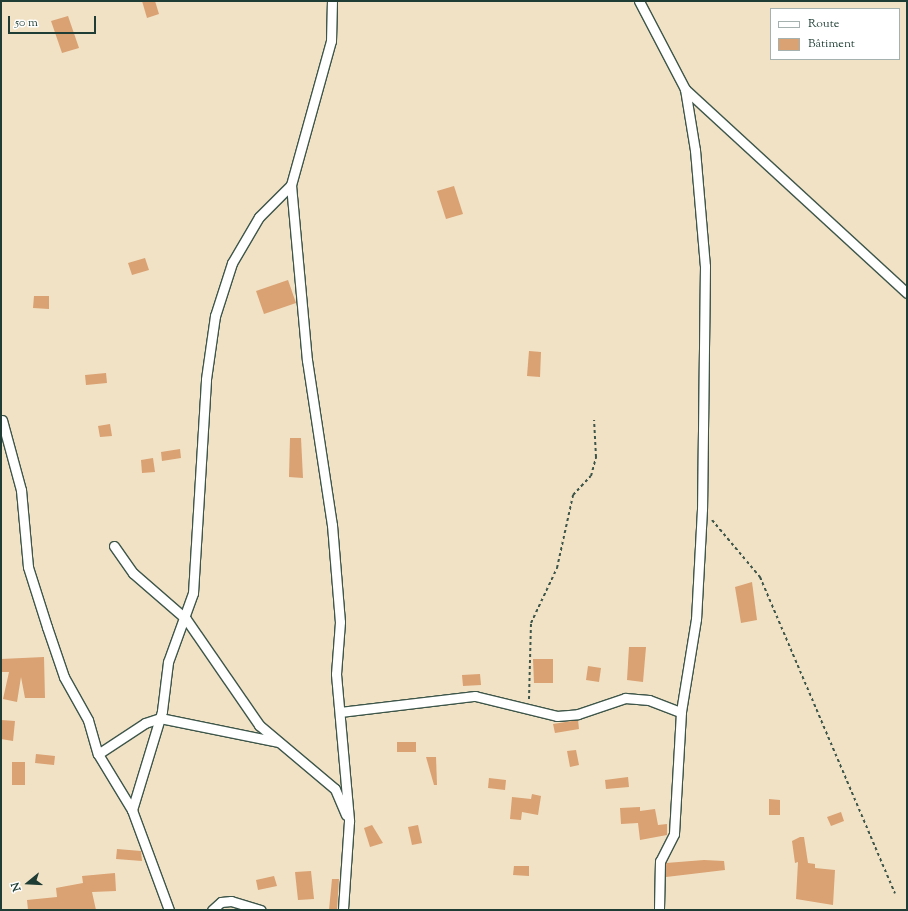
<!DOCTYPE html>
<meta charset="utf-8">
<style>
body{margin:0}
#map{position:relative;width:908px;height:911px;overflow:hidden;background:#f1e2c5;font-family:"Sorts Mill Goudy",serif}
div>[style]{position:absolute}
.building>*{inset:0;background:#daa172}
.path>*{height:2px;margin-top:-1px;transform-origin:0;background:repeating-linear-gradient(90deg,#3e564a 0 3px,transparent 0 6px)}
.roads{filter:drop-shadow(1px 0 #3e564a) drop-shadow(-1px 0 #3e564a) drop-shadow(0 1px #3e564a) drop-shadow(0 -1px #3e564a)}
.street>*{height:9px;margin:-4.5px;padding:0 4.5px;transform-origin:4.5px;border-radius:4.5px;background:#fff}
span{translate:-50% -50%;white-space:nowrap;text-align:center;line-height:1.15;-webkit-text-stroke:4px #fff;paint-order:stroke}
.frame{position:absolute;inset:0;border:2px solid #1f3d34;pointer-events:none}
.legend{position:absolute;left:770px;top:8px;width:130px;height:52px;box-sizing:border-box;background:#fff;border:1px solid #a5b1ae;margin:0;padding:5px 7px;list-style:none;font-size:12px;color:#1f3d34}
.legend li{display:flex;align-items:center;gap:8px;height:20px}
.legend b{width:20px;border:1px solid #a5b1ae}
.north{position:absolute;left:8px;top:863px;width:40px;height:40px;-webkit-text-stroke:3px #fff;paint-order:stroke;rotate:252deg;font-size:11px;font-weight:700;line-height:16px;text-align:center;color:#1f3d34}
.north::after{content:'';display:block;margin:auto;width:14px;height:18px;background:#1f3d34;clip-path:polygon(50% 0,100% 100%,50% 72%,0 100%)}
.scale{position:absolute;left:8px;top:16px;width:88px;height:18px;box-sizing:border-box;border:2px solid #1f3d34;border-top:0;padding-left:5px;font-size:12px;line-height:14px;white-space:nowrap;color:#1f3d34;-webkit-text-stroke:3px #fff;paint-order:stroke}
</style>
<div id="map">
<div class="building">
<i style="clip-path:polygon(142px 1px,155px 1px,159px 14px,147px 18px)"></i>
<i style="clip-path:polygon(68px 16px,79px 48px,62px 53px,51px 21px)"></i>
<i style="clip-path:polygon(454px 186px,463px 214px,446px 219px,437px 191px)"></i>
<i style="clip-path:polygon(145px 258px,149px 270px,132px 275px,128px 263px)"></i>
<i style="clip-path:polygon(288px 280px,296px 303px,264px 314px,256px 291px)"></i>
<i style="clip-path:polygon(34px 296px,49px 296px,49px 309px,33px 308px)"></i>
<i style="clip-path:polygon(529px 351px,541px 352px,540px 377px,527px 376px)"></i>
<i style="clip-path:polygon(106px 373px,107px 383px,86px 385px,85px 375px)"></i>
<i style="clip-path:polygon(110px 424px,112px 436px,100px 437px,98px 426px)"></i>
<i style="clip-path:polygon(290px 438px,301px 438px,303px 478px,289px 477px)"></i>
<i style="clip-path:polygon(180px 449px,181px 458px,162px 461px,161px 452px)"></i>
<i style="clip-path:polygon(153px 458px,155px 472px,142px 473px,141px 460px)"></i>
<i style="clip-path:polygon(752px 582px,757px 620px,741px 623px,735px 587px)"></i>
<i style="clip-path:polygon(629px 647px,646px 647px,643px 682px,627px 680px)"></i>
<i style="clip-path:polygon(44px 657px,45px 698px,25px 698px,21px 677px,17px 702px,3px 699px,9px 672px,1px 672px,1px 659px)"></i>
<i style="clip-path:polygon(533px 659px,553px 659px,553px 683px,534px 683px)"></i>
<i style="clip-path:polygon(588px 666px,601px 668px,599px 682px,586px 680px)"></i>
<i style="clip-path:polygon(480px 674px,481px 685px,463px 686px,462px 675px)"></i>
<i style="clip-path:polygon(1px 720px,15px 721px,13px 741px,1px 739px)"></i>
<i style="clip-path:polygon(578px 720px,579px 729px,555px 733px,553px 724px)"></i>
<i style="clip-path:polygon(397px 742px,416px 742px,416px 752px,397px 752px)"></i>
<i style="clip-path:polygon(576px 750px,579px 765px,570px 767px,567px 751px)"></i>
<i style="clip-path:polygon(36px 754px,55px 756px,54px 765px,35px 763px)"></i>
<i style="clip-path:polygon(426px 757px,436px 757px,437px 785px,434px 785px)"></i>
<i style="clip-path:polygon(12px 762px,25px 762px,25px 785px,12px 785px)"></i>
<i style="clip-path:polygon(628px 777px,629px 787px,606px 789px,605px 780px)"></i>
<i style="clip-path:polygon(489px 778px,506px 780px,505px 790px,488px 788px)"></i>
<i style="clip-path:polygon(532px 794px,541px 796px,538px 815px,522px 812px,521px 820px,510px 819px,512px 797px,531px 799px)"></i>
<i style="clip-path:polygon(769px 799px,780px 800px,780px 815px,769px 815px)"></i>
<i style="clip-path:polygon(640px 807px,640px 811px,655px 809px,658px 825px,667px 824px,667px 835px,640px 840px,638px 823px,621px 824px,620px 808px)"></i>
<i style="clip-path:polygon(841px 812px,844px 821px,831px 826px,827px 817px)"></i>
<i style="clip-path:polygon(372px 825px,383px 843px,370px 847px,364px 828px)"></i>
<i style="clip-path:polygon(418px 825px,422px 843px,412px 845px,408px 827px)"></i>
<i style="clip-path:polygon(800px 837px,804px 837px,808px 863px,815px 864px,815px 868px,835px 870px,833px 905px,796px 899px,798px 862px,795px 863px,792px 841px)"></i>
<i style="clip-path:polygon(117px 849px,141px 851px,142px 861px,116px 859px)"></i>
<i style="clip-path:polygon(704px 860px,724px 861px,725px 870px,666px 877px,666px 863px)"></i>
<i style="clip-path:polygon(514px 866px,529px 866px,529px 876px,513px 875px)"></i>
<i style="clip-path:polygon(311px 871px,314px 899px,298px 900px,295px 872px)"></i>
<i style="clip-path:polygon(115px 873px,116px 891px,92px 892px,96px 910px,28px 910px,27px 900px,57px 897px,56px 888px,83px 883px,82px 876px)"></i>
<i style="clip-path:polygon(274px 876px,277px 886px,258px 890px,256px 880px)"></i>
<i style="clip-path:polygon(332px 879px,339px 879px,337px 910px,329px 910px)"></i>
</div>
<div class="path">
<i style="left:712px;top:520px;width:75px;rotate:49.9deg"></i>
<i style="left:760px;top:577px;width:344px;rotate:66.9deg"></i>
<i style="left:529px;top:699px;width:76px;rotate:-88.5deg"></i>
<i style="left:531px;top:623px;width:61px;rotate:-64.7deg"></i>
<i style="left:557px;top:568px;width:75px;rotate:-77.6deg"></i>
<i style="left:573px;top:495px;width:26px;rotate:-47deg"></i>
<i style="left:591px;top:476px;width:20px;rotate:-75deg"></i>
<i style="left:596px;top:457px;width:37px;rotate:-93deg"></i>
</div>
<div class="roads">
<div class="street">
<i style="left:639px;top:1px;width:99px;rotate:62.4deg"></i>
<i style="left:685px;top:89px;width:62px;rotate:80.7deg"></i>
<i style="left:695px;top:150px;width:116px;rotate:85.1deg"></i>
<i style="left:705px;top:266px;width:243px;rotate:90.7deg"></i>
<i style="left:702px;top:509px;width:110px;rotate:93.1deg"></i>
<i style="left:696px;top:619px;width:94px;rotate:99.2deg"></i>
<i style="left:681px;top:712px;width:122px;rotate:93.3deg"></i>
<i style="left:674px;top:834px;width:30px;rotate:117deg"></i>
<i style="left:660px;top:861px;width:49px;rotate:91.2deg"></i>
<i style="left:685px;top:89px;width:301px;rotate:42.6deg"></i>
<i style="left:291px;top:185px;width:176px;rotate:84.8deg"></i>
<i style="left:307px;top:360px;width:167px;rotate:81.4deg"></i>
<i style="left:332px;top:525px;width:97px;rotate:85.3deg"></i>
<i style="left:340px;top:622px;width:52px;rotate:94.4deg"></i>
<i style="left:336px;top:674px;width:148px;rotate:84.9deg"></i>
<i style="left:349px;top:821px;width:89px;rotate:93.9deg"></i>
<i style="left:2px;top:420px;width:73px;rotate:74.8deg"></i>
<i style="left:21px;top:490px;width:77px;rotate:84.8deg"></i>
<i style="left:28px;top:567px;width:63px;rotate:72.4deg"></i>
<i style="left:47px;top:627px;width:53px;rotate:71.2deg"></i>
<i style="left:64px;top:677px;width:49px;rotate:60.8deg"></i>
<i style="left:88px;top:720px;width:35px;rotate:74deg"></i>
<i style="left:98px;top:754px;width:66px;rotate:58.7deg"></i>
<i style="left:132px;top:810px;width:107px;rotate:69.7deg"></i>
<i style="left:114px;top:546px;width:33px;rotate:55deg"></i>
<i style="left:133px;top:573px;width:70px;rotate:41deg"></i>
<i style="left:186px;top:619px;width:129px;rotate:55.4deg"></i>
<i style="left:259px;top:725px;width:99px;rotate:40.1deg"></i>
<i style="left:335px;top:789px;width:28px;rotate:67deg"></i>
<i style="left:340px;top:712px;width:136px;rotate:-6.8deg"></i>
<i style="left:475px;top:696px;width:84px;rotate:13.7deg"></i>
<i style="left:557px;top:716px;width:21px;rotate:-5deg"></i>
<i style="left:578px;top:714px;width:50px;rotate:-18.8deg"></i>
<i style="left:625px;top:698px;width:24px;rotate:5deg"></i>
<i style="left:649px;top:700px;width:34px;rotate:21deg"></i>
<i style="left:98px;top:754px;width:56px;rotate:-33.4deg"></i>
<i style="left:145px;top:723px;width:16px;rotate:-18deg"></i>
<i style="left:160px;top:718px;width:120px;rotate:11.5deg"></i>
<i style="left:132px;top:810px;width:103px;rotate:-73.1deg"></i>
<i style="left:162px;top:711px;width:49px;rotate:-83deg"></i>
<i style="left:168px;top:662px;width:73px;rotate:-70.1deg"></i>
<i style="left:193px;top:593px;width:214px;rotate:-86.5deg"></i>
<i style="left:206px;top:379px;width:64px;rotate:-81.9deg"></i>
<i style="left:215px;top:316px;width:56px;rotate:-72.2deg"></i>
<i style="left:232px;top:263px;width:53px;rotate:-59.6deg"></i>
<i style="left:259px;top:217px;width:45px;rotate:-45deg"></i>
<i style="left:291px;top:185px;width:149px;rotate:-74.5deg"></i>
<i style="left:331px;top:41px;width:40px;rotate:-88.6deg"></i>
<i style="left:212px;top:910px;width:12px;rotate:-42deg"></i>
<i style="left:221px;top:902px;width:10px;rotate:-6deg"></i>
<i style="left:231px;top:901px;width:31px;rotate:17deg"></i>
</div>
</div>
<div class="frame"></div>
<ul class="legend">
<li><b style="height:5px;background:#fff"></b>Route</li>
<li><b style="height:11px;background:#daa172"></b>Bâtiment</li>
</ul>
<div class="north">N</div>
<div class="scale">50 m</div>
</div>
